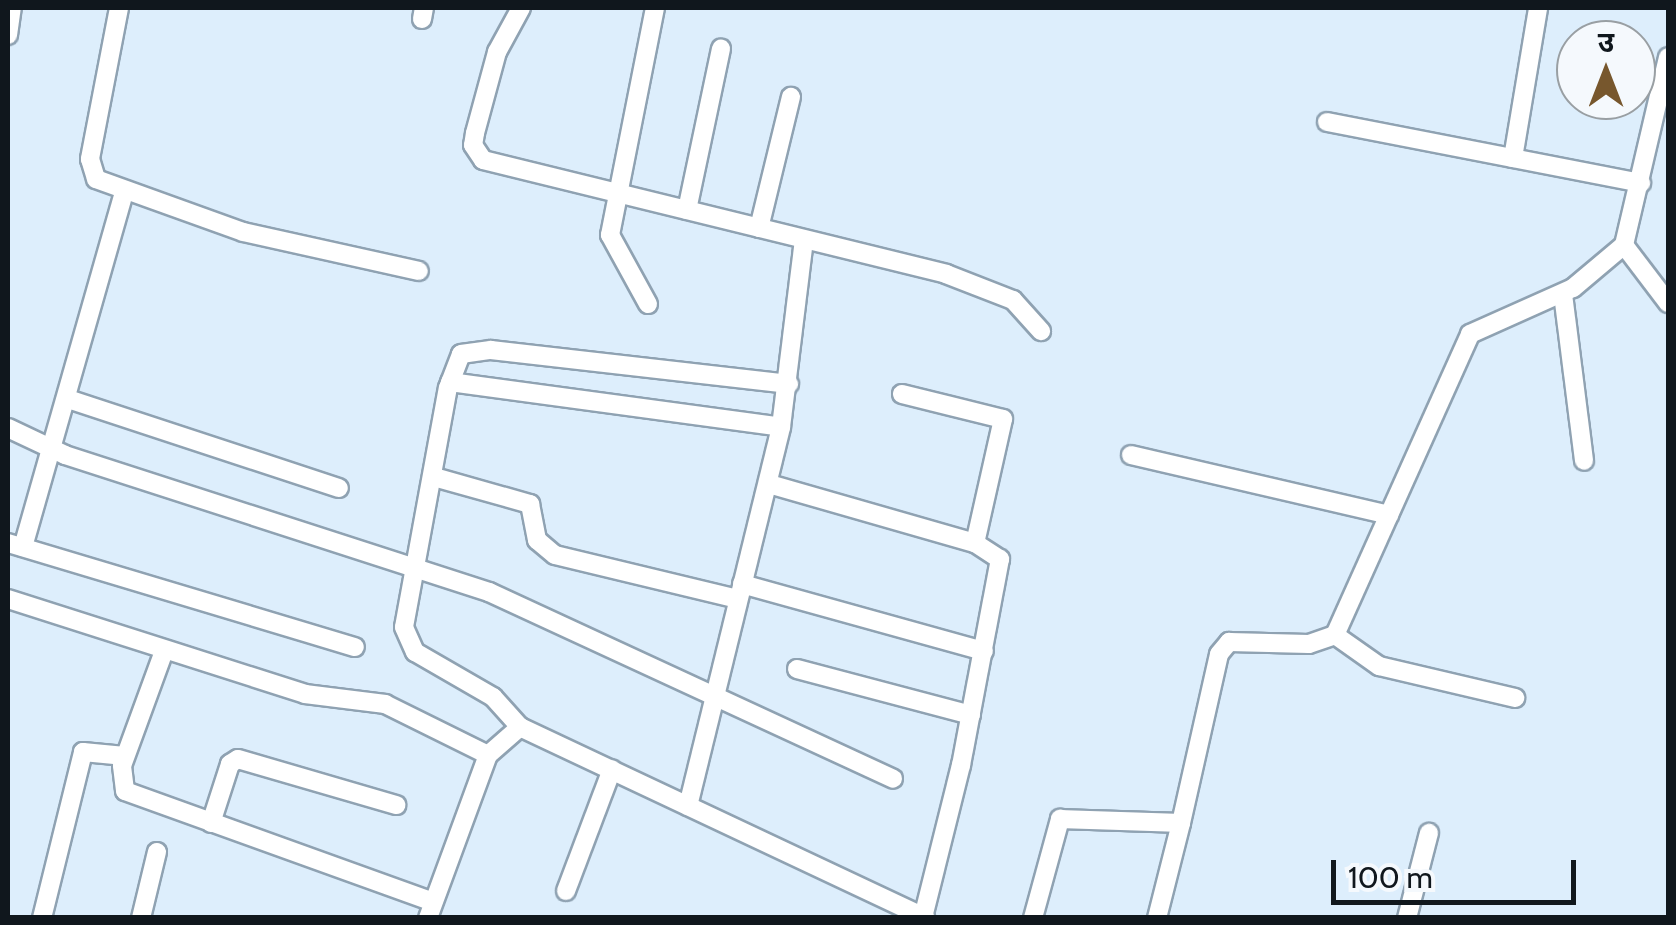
<!DOCTYPE html>
<meta charset="utf-8">
<style>
body{margin:0}
#map{position:relative;width:1676px;height:925px;overflow:hidden;background:#ddeefc;font-family:Cabin,"Noto Sans Devanagari",sans-serif}
div>[style]{position:absolute}
.roads{filter:drop-shadow(2px 0 #8fa2b2) drop-shadow(-2px 0 #8fa2b2) drop-shadow(0 2px #8fa2b2) drop-shadow(0 -2px #8fa2b2)}
.minor>*{height:18px;margin:-9px;padding:0 9px;transform-origin:9px;border-radius:9px;background:#fff}
span{translate:-50% -50%;white-space:nowrap;text-align:center;line-height:1.15;-webkit-text-stroke:8px #f5f9fd;paint-order:stroke}
.frame{position:absolute;inset:0;border:10px solid #10171d;pointer-events:none}
.north{position:absolute;left:1556px;top:20px;width:100px;height:100px;box-sizing:border-box;background:#f5f9fd;border:2px solid #999fa3;border-radius:50%;rotate:0deg;font-size:28px;font-weight:700;line-height:40px;text-align:center;color:#10171d}
.north::after{content:'';display:block;margin:auto;width:35px;height:45px;background:#77572d;clip-path:polygon(50% 0,100% 100%,50% 72%,0 100%)}
.scale{position:absolute;left:1331px;top:860px;width:245px;height:45px;box-sizing:border-box;border:5px solid #10171d;border-top:0;padding-left:12px;font-size:30px;line-height:35px;white-space:nowrap;color:#10171d;-webkit-text-stroke:8px #f5f9fd;paint-order:stroke}
</style>
<div id="map">
<div class="roads">
<div class="minor">
<i style="left:119px;top:8px;width:154px;rotate:100.9deg"></i>
<i style="left:90px;top:159px;width:21px;rotate:73deg"></i>
<i style="left:96px;top:179px;width:156px;rotate:19.8deg"></i>
<i style="left:243px;top:232px;width:180px;rotate:12.5deg"></i>
<i style="left:521px;top:8px;width:50px;rotate:118.6deg"></i>
<i style="left:497px;top:52px;width:84px;rotate:105.2deg"></i>
<i style="left:475px;top:133px;width:12px;rotate:99deg"></i>
<i style="left:473px;top:145px;width:18px;rotate:56deg"></i>
<i style="left:483px;top:160px;width:477px;rotate:13.8deg"></i>
<i style="left:946px;top:274px;width:72px;rotate:21.2deg"></i>
<i style="left:1013px;top:300px;width:42px;rotate:47.9deg"></i>
<i style="left:422px;top:19px;width:11px;rotate:-80deg"></i>
<i style="left:8px;top:35px;width:27px;rotate:-82deg"></i>
<i style="left:1327px;top:122px;width:320px;rotate:11deg"></i>
<i style="left:1513px;top:158px;width:152px;rotate:-80.5deg"></i>
<i style="left:687px;top:210px;width:165px;rotate:-78.1deg"></i>
<i style="left:759px;top:228px;width:135px;rotate:-76.3deg"></i>
<i style="left:1624px;top:245px;width:73px;rotate:52.8deg"></i>
<i style="left:1563px;top:294px;width:168px;rotate:82.8deg"></i>
<i style="left:648px;top:304px;width:79px;rotate:-118.8deg"></i>
<i style="left:610px;top:235px;width:231px;rotate:-78.8deg"></i>
<i style="left:450px;top:382px;width:334px;rotate:7.7deg"></i>
<i style="left:902px;top:394px;width:104px;rotate:13.9deg"></i>
<i style="left:1003px;top:419px;width:127px;rotate:102.7deg"></i>
<i style="left:68px;top:399px;width:285px;rotate:18.2deg"></i>
<i style="left:8px;top:428px;width:63px;rotate:25.3deg"></i>
<i style="left:65px;top:455px;width:446px;rotate:17.9deg"></i>
<i style="left:489px;top:592px;width:445px;rotate:24.8deg"></i>
<i style="left:1131px;top:455px;width:265px;rotate:13.1deg"></i>
<i style="left:434px;top:477px;width:100px;rotate:15.7deg"></i>
<i style="left:530px;top:504px;width:37px;rotate:79deg"></i>
<i style="left:537px;top:540px;width:23px;rotate:40deg"></i>
<i style="left:555px;top:555px;width:188px;rotate:13.5deg"></i>
<i style="left:769px;top:484px;width:214px;rotate:16deg"></i>
<i style="left:975px;top:543px;width:30px;rotate:33deg"></i>
<i style="left:1000px;top:559px;width:210px;rotate:100.7deg"></i>
<i style="left:961px;top:765px;width:157px;rotate:104deg"></i>
<i style="left:8px;top:543px;width:362px;rotate:16.7deg"></i>
<i style="left:23px;top:547px;width:369px;rotate:-74.1deg"></i>
<i style="left:742px;top:584px;width:251px;rotate:15.5deg"></i>
<i style="left:8px;top:599px;width:312px;rotate:17.7deg"></i>
<i style="left:305px;top:694px;width:81px;rotate:7.1deg"></i>
<i style="left:385px;top:704px;width:115px;rotate:26.3deg"></i>
<i style="left:1335px;top:635px;width:54px;rotate:35.2deg"></i>
<i style="left:1379px;top:666px;width:140px;rotate:13.2deg"></i>
<i style="left:164px;top:651px;width:122px;rotate:110.1deg"></i>
<i style="left:122px;top:766px;width:25px;rotate:83deg"></i>
<i style="left:125px;top:791px;width:327px;rotate:19.8deg"></i>
<i style="left:797px;top:669px;width:180px;rotate:14.8deg"></i>
<i style="left:520px;top:727px;width:40px;rotate:-132deg"></i>
<i style="left:493px;top:697px;width:90px;rotate:-150deg"></i>
<i style="left:415px;top:652px;width:27px;rotate:-114deg"></i>
<i style="left:404px;top:627px;width:243px;rotate:-79.6deg"></i>
<i style="left:448px;top:388px;width:36px;rotate:-69deg"></i>
<i style="left:461px;top:354px;width:30px;rotate:-8deg"></i>
<i style="left:491px;top:350px;width:300px;rotate:6.5deg"></i>
<i style="left:688px;top:806px;width:390px;rotate:-76.2deg"></i>
<i style="left:781px;top:427px;width:188px;rotate:-83deg"></i>
<i style="left:211px;top:823px;width:62px;rotate:-72.1deg"></i>
<i style="left:230px;top:764px;width:9px;rotate:-32deg"></i>
<i style="left:238px;top:759px;width:165px;rotate:16.2deg"></i>
<i style="left:566px;top:891px;width:130px;rotate:-69.3deg"></i>
<i style="left:42px;top:918px;width:171px;rotate:-76.1deg"></i>
<i style="left:83px;top:752px;width:42px;rotate:5.4deg"></i>
<i style="left:141px;top:918px;width:68px;rotate:-76.4deg"></i>
<i style="left:428px;top:918px;width:174px;rotate:-69.8deg"></i>
<i style="left:488px;top:755px;width:43px;rotate:-41.2deg"></i>
<i style="left:520px;top:727px;width:448px;rotate:25.2deg"></i>
<i style="left:1033px;top:918px;width:103px;rotate:-74.7deg"></i>
<i style="left:1060px;top:819px;width:121px;rotate:1.9deg"></i>
<i style="left:1181px;top:823px;width:173px;rotate:-77.3deg"></i>
<i style="left:1219px;top:654px;width:16px;rotate:-50deg"></i>
<i style="left:1229px;top:642px;width:80px;rotate:1.4deg"></i>
<i style="left:1309px;top:644px;width:28px;rotate:-19deg"></i>
<i style="left:1335px;top:635px;width:330px;rotate:-65.8deg"></i>
<i style="left:1470px;top:334px;width:113px;rotate:-24.1deg"></i>
<i style="left:1573px;top:288px;width:67px;rotate:-40.1deg"></i>
<i style="left:1624px;top:245px;width:193px;rotate:-76.8deg"></i>
<i style="left:1157px;top:918px;width:98px;rotate:-75.8deg"></i>
<i style="left:1407px;top:918px;width:88px;rotate:-75.5deg"></i>
</div>
</div>
<div class="frame"></div>
<div class="north">उ</div>
<div class="scale">100 m</div>
</div>
